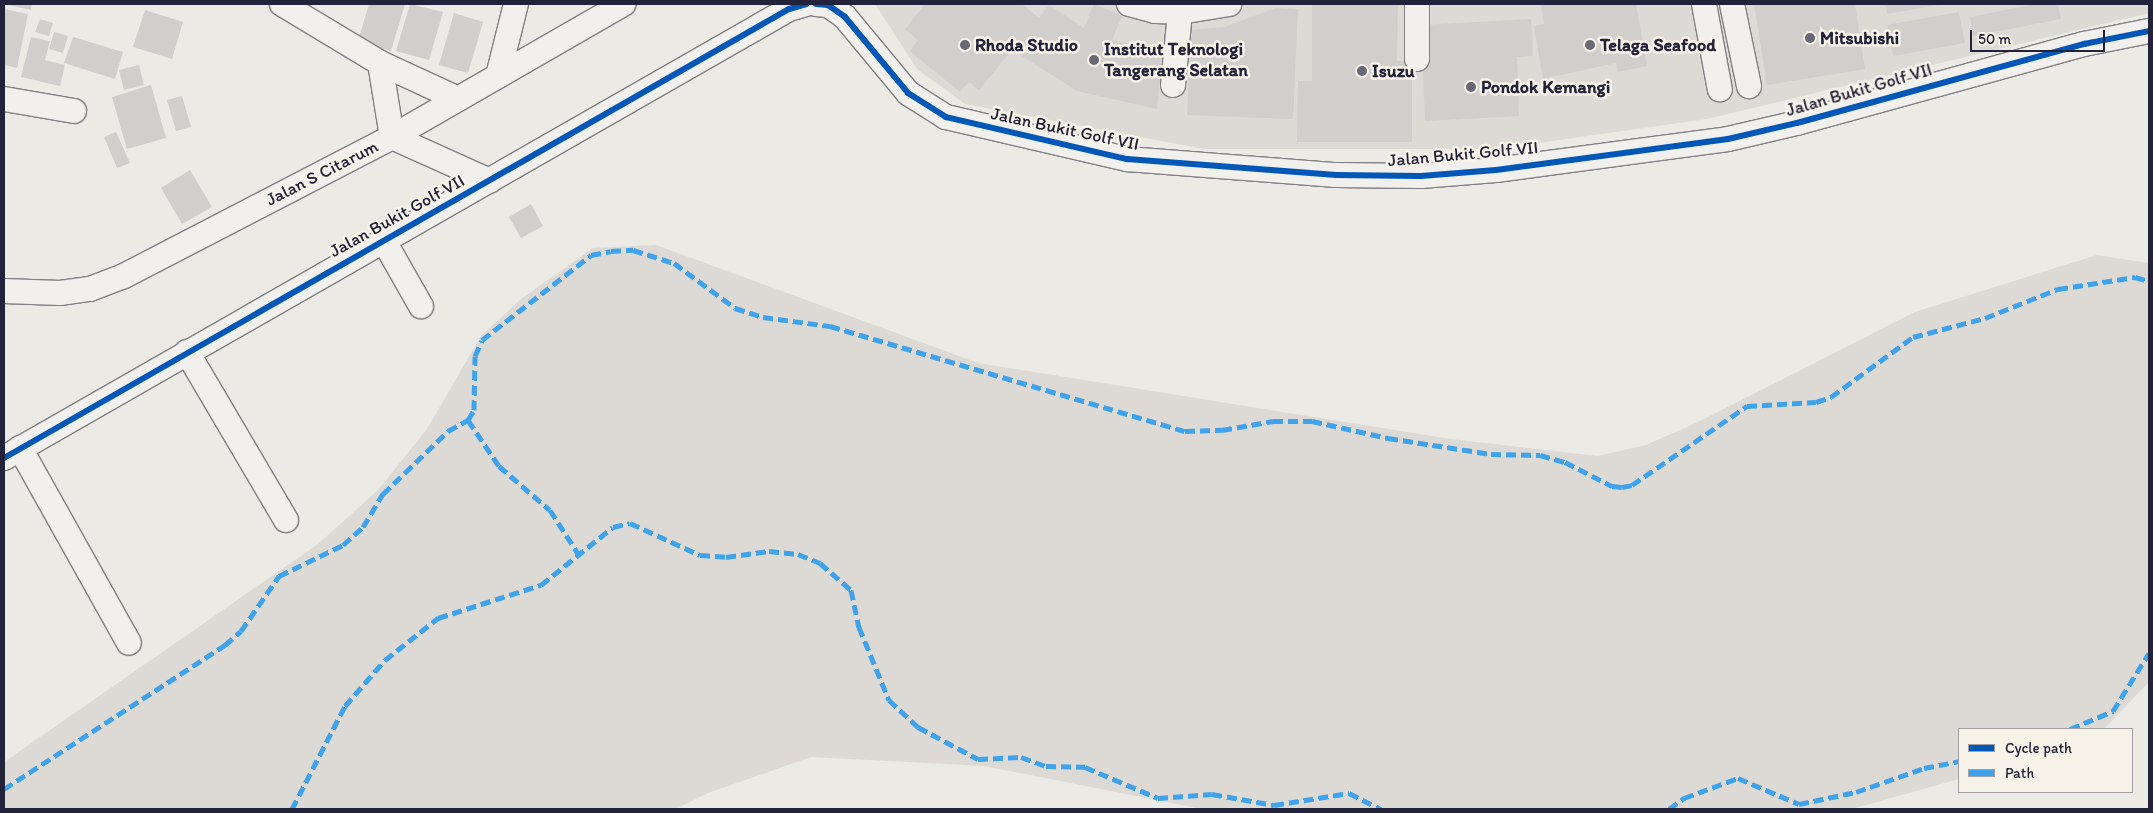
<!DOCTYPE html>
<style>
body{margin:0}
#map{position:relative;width:2153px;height:813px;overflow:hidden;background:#ebeae4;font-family:Itim,sans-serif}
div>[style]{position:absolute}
.built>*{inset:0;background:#dcdad5}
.green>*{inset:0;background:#dddad5}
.building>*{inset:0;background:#d0cfcc}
.roads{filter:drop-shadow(1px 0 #818083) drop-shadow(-1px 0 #818083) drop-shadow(0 1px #818083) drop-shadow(0 -1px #818083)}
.minor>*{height:24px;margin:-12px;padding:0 12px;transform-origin:12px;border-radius:12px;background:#f1f0ec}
.quiet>*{height:5px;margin-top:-2.5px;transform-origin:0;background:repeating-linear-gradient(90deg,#3ea2ec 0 10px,transparent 0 15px)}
.cycleway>*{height:6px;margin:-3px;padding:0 3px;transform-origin:3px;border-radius:3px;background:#0057b8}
.dots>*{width:14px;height:14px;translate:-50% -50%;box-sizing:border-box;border:2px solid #f7f3e8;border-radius:50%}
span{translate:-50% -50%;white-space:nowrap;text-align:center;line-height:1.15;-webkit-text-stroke:5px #f7f3e8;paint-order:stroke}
.poi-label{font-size:18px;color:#22223b;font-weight:700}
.left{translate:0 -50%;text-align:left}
.street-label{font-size:18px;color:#22223b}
.frame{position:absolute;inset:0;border:5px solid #22223b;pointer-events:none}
.legend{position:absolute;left:1958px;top:728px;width:175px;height:65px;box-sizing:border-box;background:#f7f3e8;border:1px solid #a29fa3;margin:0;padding:6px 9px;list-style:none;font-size:15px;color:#22223b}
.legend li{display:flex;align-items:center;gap:10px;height:25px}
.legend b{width:25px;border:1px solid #a29fa3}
.scale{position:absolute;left:1970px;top:30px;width:135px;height:22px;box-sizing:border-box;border:2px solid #22223b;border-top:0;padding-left:6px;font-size:15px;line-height:18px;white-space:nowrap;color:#22223b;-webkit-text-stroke:4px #f7f3e8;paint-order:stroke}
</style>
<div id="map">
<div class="built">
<i style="clip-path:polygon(875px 4px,2149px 4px,2149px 13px,1707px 119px,1496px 149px,1204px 149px,965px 104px,917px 69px)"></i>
</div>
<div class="green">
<i style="clip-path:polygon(656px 245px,978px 363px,1451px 439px,1598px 456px,1646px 445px,1698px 422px,1915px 312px,2097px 255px,2149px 263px,2149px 682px,2104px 729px,1959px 729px,1959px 779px,1852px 809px,1202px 809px,984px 766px,811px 757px,708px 793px,676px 809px,4px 809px,4px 762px,318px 544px,378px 490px,427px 429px,481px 336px,521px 299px,593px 248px)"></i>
</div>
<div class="building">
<i style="clip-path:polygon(4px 4px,32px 4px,31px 10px)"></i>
<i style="clip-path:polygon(369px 4px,405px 4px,391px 51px,358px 41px)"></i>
<i style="clip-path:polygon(410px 4px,443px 12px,429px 60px,396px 51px)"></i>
<i style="clip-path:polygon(925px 4px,1022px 4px,1039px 18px,1049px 5px,1084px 28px,1094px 4px,1122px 16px,1112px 40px,1163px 51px,1157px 109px,1077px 91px,1012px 50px,979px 90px,969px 82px,960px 92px,910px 51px,918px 40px,905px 29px)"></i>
<i style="clip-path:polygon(1312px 4px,1398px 4px,1397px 61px,1412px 61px,1412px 142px,1297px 142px,1298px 81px,1312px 81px)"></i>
<i style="clip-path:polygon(1541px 4px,1636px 4px,1647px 66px,1618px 72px,1616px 63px,1543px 79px,1534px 26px,1544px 24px)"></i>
<i style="clip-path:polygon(1754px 4px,1855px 4px,1865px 69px,1767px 85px)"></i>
<i style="clip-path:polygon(1885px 4px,1938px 4px,1939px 5px,1887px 14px)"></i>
<i style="clip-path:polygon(2035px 4px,2058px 4px,2061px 19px,1973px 36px,1970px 17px)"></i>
<i style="clip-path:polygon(1275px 8px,1298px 9px,1293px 119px,1187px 115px,1191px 30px,1225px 27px)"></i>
<i style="clip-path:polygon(4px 9px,28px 14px,17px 68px,4px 65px)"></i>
<i style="clip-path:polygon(145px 10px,183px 22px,172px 59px,133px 47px)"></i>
<i style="clip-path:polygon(1959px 12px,1965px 43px,1893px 56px,1887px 25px)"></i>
<i style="clip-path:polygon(454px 13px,483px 22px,468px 73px,439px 65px)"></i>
<i style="clip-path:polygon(40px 19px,53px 23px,49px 36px,35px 32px)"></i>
<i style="clip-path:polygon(1531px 19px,1533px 56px,1517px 57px,1519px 116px,1425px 121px,1421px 25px)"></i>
<i style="clip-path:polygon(54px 32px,68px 36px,63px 53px,49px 49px)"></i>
<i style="clip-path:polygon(31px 37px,50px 41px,45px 60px,65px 65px,60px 86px,21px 77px)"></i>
<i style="clip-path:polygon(73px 37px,123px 52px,115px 79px,64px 63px)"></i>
<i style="clip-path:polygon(139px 65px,144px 85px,124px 90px,119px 70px)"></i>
<i style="clip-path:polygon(151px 85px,166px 138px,127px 149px,112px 97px)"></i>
<i style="clip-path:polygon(182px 96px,191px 127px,176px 131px,167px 100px)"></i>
<i style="clip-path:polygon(116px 132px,130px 163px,117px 168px,104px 137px)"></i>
<i style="clip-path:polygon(190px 170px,212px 207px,182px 224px,161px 188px)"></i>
<i style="clip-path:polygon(531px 204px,543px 226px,521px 238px,509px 217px)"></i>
</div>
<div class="roads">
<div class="minor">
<i style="left:282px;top:4px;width:114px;rotate:31deg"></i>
<i style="left:816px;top:4px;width:12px;rotate:5deg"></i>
<i style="left:828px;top:5px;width:21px;rotate:35deg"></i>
<i style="left:845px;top:17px;width:99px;rotate:50.3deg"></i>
<i style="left:908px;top:93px;width:45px;rotate:32.3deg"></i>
<i style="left:946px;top:117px;width:186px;rotate:13.1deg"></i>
<i style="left:1127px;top:159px;width:210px;rotate:4.4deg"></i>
<i style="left:1336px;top:175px;width:85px;rotate:0.7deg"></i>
<i style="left:1421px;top:176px;width:75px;rotate:-4.6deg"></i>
<i style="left:1496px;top:170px;width:234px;rotate:-7.6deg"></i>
<i style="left:1728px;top:139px;width:71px;rotate:-13.1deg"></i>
<i style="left:1797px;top:123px;width:298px;rotate:-15.4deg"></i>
<i style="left:2084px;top:44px;width:66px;rotate:-11.3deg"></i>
<i style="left:1129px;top:4px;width:27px;rotate:15deg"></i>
<i style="left:1155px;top:11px;width:25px;rotate:2deg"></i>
<i style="left:1180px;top:12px;width:50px;rotate:-9.3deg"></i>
<i style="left:1417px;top:4px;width:55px;rotate:90deg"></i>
<i style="left:1704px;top:4px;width:87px;rotate:79.5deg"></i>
<i style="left:1732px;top:4px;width:84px;rotate:78.3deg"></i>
<i style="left:498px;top:76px;width:74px;rotate:-76deg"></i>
<i style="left:1173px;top:85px;width:73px;rotate:-84.5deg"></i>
<i style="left:4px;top:99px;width:71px;rotate:9.7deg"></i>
<i style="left:458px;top:99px;width:86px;rotate:-155.2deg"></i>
<i style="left:380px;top:63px;width:75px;rotate:80.8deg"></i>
<i style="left:392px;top:137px;width:107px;rotate:24.2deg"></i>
<i style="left:384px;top:241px;width:75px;rotate:60.4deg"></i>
<i style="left:4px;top:291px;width:56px;rotate:2deg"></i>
<i style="left:60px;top:293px;width:30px;rotate:-8deg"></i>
<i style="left:90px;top:289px;width:36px;rotate:-21deg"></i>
<i style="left:124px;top:276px;width:302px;rotate:-27.4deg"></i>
<i style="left:392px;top:137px;width:267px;rotate:-29.9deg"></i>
<i style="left:187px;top:352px;width:195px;rotate:59.5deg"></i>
<i style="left:20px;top:448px;width:223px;rotate:60.8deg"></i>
<i style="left:4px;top:458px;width:904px;rotate:-29.77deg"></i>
<i style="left:789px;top:9px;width:18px;rotate:-16deg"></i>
</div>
</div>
<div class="quiet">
<i style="left:468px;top:420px;width:55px;rotate:56deg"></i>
<i style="left:499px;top:466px;width:67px;rotate:40.8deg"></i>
<i style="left:550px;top:510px;width:54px;rotate:57.2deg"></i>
<i style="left:2070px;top:729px;width:47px;rotate:-22.7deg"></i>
<i style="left:2113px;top:711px;width:68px;rotate:-58.2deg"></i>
<i style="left:4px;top:789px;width:264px;rotate:-33.1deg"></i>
<i style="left:225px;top:645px;width:21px;rotate:-41deg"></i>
<i style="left:241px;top:631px;width:67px;rotate:-55.4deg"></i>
<i style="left:279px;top:576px;width:71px;rotate:-25.8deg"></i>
<i style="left:343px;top:545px;width:27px;rotate:-42deg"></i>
<i style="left:363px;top:527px;width:39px;rotate:-59deg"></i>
<i style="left:383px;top:494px;width:91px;rotate:-44.1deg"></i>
<i style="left:448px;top:431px;width:23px;rotate:-29deg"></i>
<i style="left:468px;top:420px;width:12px;rotate:-59deg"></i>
<i style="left:474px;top:410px;width:54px;rotate:-88.9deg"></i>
<i style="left:475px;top:356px;width:17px;rotate:-66deg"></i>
<i style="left:482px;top:340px;width:138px;rotate:-37.9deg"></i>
<i style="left:591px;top:255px;width:20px;rotate:-11deg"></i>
<i style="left:611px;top:251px;width:22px;rotate:-3deg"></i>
<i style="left:633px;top:250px;width:43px;rotate:17.6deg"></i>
<i style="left:674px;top:263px;width:76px;rotate:36.4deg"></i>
<i style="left:735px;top:308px;width:29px;rotate:18deg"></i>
<i style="left:763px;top:317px;width:68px;rotate:7.7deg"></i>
<i style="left:830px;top:326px;width:370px;rotate:16.5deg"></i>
<i style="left:1185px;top:431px;width:37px;rotate:-2deg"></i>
<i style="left:1222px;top:430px;width:52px;rotate:-10deg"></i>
<i style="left:1273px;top:421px;width:39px"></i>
<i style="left:1312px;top:421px;width:78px;rotate:12.6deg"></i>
<i style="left:1388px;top:438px;width:104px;rotate:8.8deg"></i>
<i style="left:1491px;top:454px;width:49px;rotate:1.2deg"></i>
<i style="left:1540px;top:455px;width:26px;rotate:16deg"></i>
<i style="left:1565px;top:462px;width:53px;rotate:27.1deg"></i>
<i style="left:1612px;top:486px;width:10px;rotate:6deg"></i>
<i style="left:1622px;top:487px;width:10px;rotate:-11deg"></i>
<i style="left:1632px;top:485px;width:140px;rotate:-34.5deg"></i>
<i style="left:1747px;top:406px;width:69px;rotate:-3.3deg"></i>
<i style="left:1816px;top:402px;width:16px;rotate:-18deg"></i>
<i style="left:1831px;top:397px;width:102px;rotate:-36.2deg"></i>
<i style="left:1913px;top:337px;width:74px;rotate:-14.8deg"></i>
<i style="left:1985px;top:318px;width:79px;rotate:-21.7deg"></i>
<i style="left:2058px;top:289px;width:78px;rotate:-8.9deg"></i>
<i style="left:2135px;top:277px;width:15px;rotate:16deg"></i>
<i style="left:292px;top:809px;width:116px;rotate:-62.8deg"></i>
<i style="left:345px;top:706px;width:61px;rotate:-49deg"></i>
<i style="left:385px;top:660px;width:68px;rotate:-38.4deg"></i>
<i style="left:438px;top:618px;width:108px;rotate:-17.8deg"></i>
<i style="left:541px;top:585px;width:92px;rotate:-38.9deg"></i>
<i style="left:613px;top:527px;width:17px;rotate:-13deg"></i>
<i style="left:630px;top:523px;width:77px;rotate:24.6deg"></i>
<i style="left:700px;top:555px;width:26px;rotate:4deg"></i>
<i style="left:726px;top:557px;width:43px;rotate:-7.9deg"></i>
<i style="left:769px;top:551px;width:29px;rotate:6deg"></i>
<i style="left:798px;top:554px;width:24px;rotate:22deg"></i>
<i style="left:820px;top:563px;width:41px;rotate:41.1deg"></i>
<i style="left:851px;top:590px;width:38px;rotate:78deg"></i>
<i style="left:859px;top:627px;width:79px;rotate:67.7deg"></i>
<i style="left:889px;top:700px;width:40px;rotate:43deg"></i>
<i style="left:918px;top:727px;width:68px;rotate:28.1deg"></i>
<i style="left:978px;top:759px;width:43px;rotate:-2.7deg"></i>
<i style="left:1021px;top:757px;width:27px;rotate:20deg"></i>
<i style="left:1046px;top:766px;width:39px;rotate:1deg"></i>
<i style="left:1085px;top:767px;width:79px;rotate:23deg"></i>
<i style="left:1158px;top:798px;width:54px;rotate:-4.2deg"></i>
<i style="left:1212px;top:794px;width:63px;rotate:10.1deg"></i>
<i style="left:1274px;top:805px;width:76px;rotate:-9.1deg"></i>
<i style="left:1349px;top:793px;width:36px;rotate:27deg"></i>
<i style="left:1669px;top:809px;width:19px;rotate:-36deg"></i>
<i style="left:1684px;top:798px;width:58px;rotate:-20.3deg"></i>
<i style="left:1738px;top:778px;width:66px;rotate:23.1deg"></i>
<i style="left:1799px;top:804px;width:58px;rotate:-11.9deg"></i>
<i style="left:1856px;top:792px;width:72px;rotate:-19.4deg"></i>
<i style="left:1924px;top:768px;width:36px;rotate:-11deg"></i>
</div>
<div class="cycleway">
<i style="left:816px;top:4px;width:12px;rotate:5deg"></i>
<i style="left:828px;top:5px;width:21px;rotate:35deg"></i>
<i style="left:845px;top:17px;width:99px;rotate:50.3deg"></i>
<i style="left:908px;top:93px;width:45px;rotate:32.3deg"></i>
<i style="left:946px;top:117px;width:186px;rotate:13.1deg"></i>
<i style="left:1127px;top:159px;width:210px;rotate:4.4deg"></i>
<i style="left:1336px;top:175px;width:85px;rotate:0.7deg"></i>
<i style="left:1421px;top:176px;width:75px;rotate:-4.6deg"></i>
<i style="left:1496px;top:170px;width:234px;rotate:-7.6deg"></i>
<i style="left:1728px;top:139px;width:71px;rotate:-13.1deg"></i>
<i style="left:1797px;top:123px;width:298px;rotate:-15.4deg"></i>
<i style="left:2084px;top:44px;width:66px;rotate:-11.3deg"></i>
<i style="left:4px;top:458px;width:904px;rotate:-29.77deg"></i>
<i style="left:789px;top:9px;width:18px;rotate:-16deg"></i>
</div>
<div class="dots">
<i style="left:1810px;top:38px;background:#686876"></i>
<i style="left:965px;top:45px;background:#686876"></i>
<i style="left:1590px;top:45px;background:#686876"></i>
<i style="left:1094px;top:60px;background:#686876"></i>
<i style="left:1362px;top:71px;background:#686876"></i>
<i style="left:1471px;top:87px;background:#686876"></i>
</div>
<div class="poi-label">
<span class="left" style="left:1820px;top:38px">Mitsubishi</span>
<span class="left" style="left:975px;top:45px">Rhoda Studio</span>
<span class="left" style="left:1600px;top:45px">Telaga Seafood</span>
<span class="left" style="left:1104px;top:60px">Institut Teknologi<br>Tangerang Selatan</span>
<span class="left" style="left:1372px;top:71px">Isuzu</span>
<span class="left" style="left:1481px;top:87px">Pondok Kemangi</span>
</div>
<div class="street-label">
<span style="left:1859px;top:90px;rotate:-16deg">Jalan Bukit Golf VII</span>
<span style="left:1065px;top:129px;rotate:12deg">Jalan Bukit Golf VII</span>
<span style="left:1463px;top:154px;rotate:-5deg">Jalan Bukit Golf VII</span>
<span style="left:322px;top:173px;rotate:-27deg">Jalan S Citarum</span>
<span style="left:397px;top:216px;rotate:-29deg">Jalan Bukit Golf VII</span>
</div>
<div class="frame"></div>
<ul class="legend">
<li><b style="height:6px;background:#0057b8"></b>Cycle path</li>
<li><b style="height:6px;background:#3ea2ec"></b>Path</li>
</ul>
<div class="scale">50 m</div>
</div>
